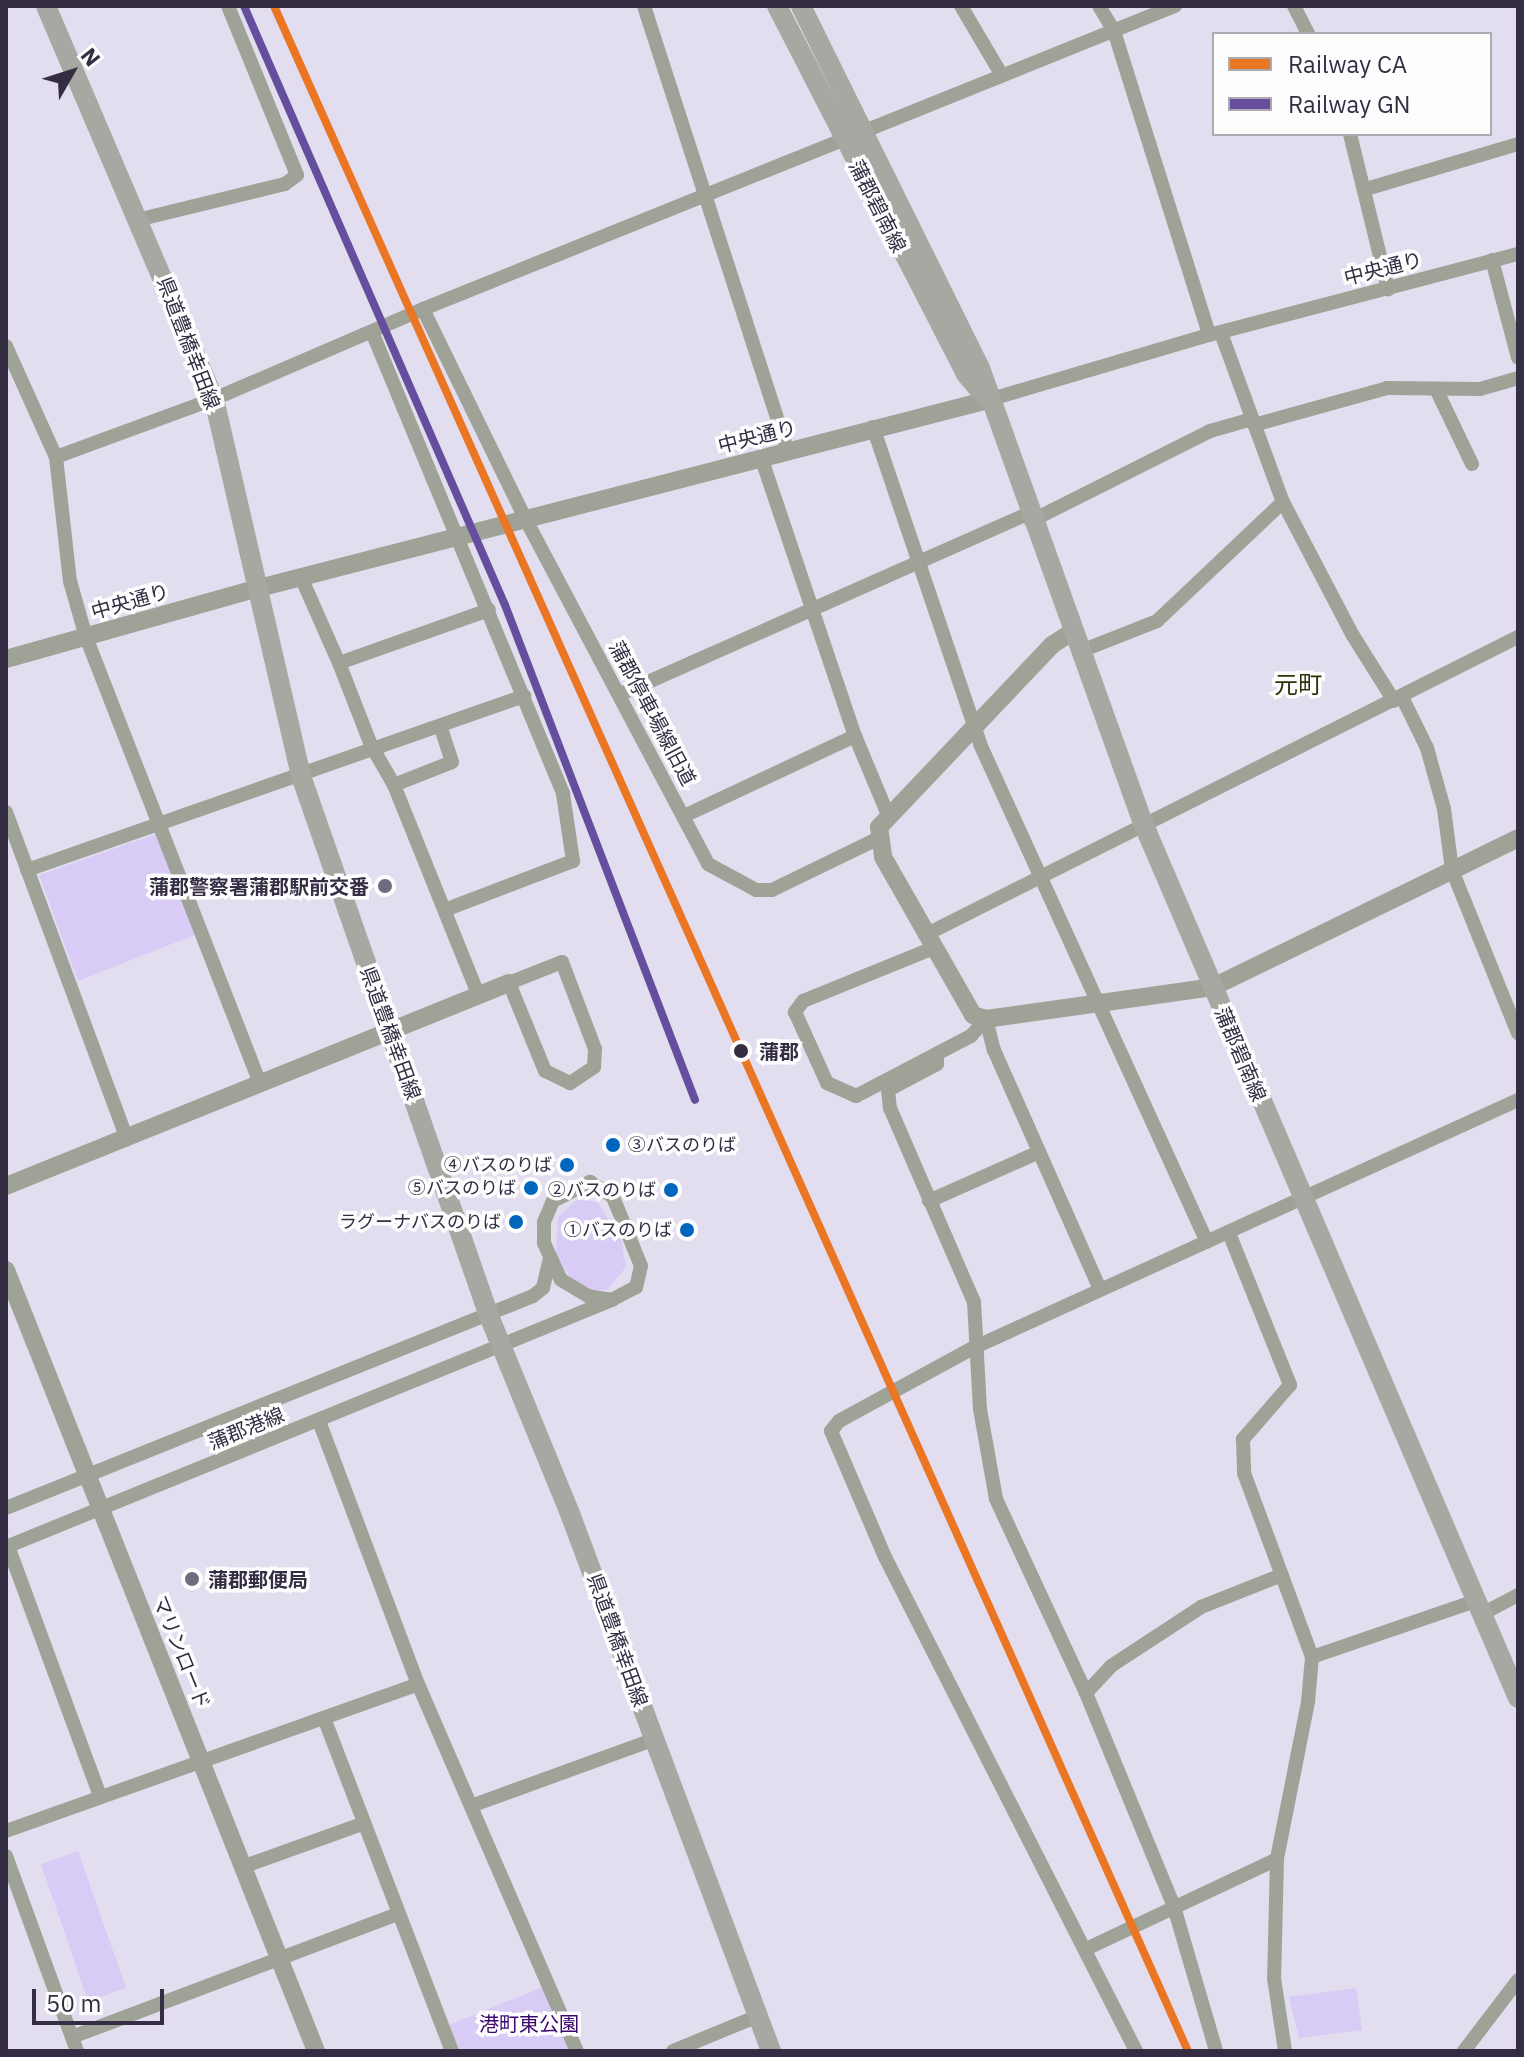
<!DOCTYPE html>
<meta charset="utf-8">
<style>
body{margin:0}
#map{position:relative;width:1524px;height:2057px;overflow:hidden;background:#e2deef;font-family:"IBM Plex Sans","Noto Sans JP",sans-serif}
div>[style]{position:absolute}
.green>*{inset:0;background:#d8cbf5}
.minor>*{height:14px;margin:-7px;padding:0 7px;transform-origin:7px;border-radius:7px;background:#9fa296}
.tertiary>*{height:18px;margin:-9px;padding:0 9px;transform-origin:9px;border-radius:9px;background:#9fa296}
.secondary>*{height:20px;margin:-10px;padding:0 10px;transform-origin:10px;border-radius:10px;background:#a6a8a1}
.rail-1>*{height:8px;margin:-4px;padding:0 4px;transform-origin:4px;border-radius:4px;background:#ea7523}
.rail-2>*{height:8px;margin:-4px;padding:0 4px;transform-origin:4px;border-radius:4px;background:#654e9e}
.dots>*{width:22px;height:22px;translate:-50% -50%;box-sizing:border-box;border:4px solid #fdfdfd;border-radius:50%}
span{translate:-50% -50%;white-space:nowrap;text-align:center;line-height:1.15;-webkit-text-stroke:7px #fdfdfd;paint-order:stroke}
.bus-label{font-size:18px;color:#342d43}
.left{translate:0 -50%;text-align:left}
.right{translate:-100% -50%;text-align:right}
.street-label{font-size:20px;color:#342d43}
.poi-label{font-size:20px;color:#342d43;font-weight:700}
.stop-label{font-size:20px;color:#342d43;font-weight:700}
.park-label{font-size:20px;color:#3b066e}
.quarter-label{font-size:24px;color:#2c330b}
.frame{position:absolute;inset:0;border:8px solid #342d43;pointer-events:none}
.legend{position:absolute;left:1212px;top:32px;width:280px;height:104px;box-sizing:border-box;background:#fdfdfd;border:2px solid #adaab3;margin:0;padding:10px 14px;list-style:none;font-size:24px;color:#342d43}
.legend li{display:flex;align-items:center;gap:16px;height:40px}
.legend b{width:40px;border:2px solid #adaab3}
.north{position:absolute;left:32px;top:32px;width:80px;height:80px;-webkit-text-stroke:6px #fdfdfd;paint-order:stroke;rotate:51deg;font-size:22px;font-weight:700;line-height:32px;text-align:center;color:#342d43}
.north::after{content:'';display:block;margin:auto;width:28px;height:36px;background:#342d43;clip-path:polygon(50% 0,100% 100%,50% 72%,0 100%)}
.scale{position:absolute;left:32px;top:1989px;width:132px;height:36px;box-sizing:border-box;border:4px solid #342d43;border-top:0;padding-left:10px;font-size:24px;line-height:28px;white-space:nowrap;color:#342d43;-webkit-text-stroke:6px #fdfdfd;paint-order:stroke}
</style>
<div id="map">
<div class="green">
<i style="clip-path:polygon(156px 834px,197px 934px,78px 981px,39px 875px)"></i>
<i style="clip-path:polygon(578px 1199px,597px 1202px,621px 1239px,626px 1267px,607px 1290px,592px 1290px,571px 1279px,556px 1254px,558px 1217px)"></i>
<i style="clip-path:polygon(78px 1851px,126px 1988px,88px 2001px,41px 1864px)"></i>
<i style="clip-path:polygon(543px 1987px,570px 2051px,459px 2051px,449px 2025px)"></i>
<i style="clip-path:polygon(1356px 1988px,1362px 2030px,1299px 2038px,1289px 1997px)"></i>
</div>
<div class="minor">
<i style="left:644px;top:6px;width:468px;rotate:72.1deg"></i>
<i style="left:961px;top:6px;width:79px;rotate:59.5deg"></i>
<i style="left:1099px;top:6px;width:29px;rotate:59deg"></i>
<i style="left:1114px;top:31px;width:318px;rotate:72.6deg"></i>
<i style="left:1294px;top:6px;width:31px;rotate:63deg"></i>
<i style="left:1350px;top:134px;width:160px;rotate:76.2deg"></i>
<i style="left:1366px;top:189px;width:159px;rotate:-16.5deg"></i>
<i style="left:141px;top:219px;width:148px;rotate:-13.7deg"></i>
<i style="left:285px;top:184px;width:15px;rotate:-37deg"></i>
<i style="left:297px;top:175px;width:183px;rotate:-112.2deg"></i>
<i style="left:1492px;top:260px;width:101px;rotate:75.1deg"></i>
<i style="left:423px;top:309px;width:235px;rotate:64deg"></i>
<i style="left:526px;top:520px;width:389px;rotate:62.1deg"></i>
<i style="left:708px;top:864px;width:55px;rotate:28.4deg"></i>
<i style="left:756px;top:890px;width:16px"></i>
<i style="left:772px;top:890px;width:117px;rotate:-25.9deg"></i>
<i style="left:372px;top:332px;width:500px;rotate:67.5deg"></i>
<i style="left:563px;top:794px;width:68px;rotate:81.5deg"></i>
<i style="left:573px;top:861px;width:137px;rotate:159.1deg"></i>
<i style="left:1221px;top:333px;width:180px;rotate:69.9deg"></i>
<i style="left:1283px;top:502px;width:149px;rotate:62.4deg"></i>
<i style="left:1352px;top:634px;width:79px;rotate:57.9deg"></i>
<i style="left:6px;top:346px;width:122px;rotate:65.8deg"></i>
<i style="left:56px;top:457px;width:125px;rotate:83.6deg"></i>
<i style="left:70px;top:581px;width:58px;rotate:74.1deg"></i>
<i style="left:86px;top:637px;width:480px;rotate:68.7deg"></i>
<i style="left:1437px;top:391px;width:81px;rotate:64.4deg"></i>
<i style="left:988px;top:400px;width:230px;rotate:-16.4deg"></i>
<i style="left:1209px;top:335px;width:319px;rotate:-14.7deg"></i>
<i style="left:1254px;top:425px;width:138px;rotate:-15.5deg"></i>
<i style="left:1387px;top:388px;width:93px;rotate:0.6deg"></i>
<i style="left:1480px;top:389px;width:40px;rotate:-16deg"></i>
<i style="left:873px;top:427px;width:335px;rotate:71.3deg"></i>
<i style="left:980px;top:744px;width:547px;rotate:65.5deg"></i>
<i style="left:56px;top:457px;width:168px;rotate:-20.2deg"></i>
<i style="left:214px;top:399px;width:228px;rotate:-23.3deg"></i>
<i style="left:423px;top:309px;width:811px;rotate:-21.95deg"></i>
<i style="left:761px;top:457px;width:294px;rotate:71.4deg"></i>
<i style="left:855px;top:736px;width:86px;rotate:67.3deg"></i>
<i style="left:1031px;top:521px;width:200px;rotate:-26.7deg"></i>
<i style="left:1210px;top:431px;width:44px;rotate:-15.9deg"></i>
<i style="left:301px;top:577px;width:94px;rotate:66.2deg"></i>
<i style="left:1081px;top:651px;width:82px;rotate:-21.5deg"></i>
<i style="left:1157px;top:621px;width:173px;rotate:-43.4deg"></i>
<i style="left:621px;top:694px;width:446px;rotate:-23.9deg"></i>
<i style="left:1402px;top:697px;width:57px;rotate:63.9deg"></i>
<i style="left:1427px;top:748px;width:63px;rotate:74.4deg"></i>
<i style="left:1444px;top:809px;width:62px;rotate:82.5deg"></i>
<i style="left:1452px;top:870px;width:176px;rotate:68deg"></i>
<i style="left:394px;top:785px;width:62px;rotate:-21.6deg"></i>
<i style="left:452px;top:762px;width:38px;rotate:-108deg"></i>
<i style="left:6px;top:812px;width:349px;rotate:69.7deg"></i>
<i style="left:684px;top:816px;width:189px;rotate:-25.1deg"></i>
<i style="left:27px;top:870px;width:527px;rotate:-19.3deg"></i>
<i style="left:925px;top:935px;width:664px;rotate:-26.68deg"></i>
<i style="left:931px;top:949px;width:138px;rotate:157.9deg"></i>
<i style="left:803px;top:1001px;width:14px;rotate:126deg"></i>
<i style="left:795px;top:1012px;width:78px;rotate:65.7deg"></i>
<i style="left:827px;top:1083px;width:32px;rotate:24deg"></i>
<i style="left:856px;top:1096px;width:130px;rotate:-27.6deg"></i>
<i style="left:971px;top:1036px;width:23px;rotate:-49deg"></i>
<i style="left:562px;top:962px;width:93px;rotate:69.2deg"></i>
<i style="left:595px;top:1049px;width:18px;rotate:93deg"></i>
<i style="left:594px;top:1067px;width:29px;rotate:146deg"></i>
<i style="left:570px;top:1083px;width:28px;rotate:-154deg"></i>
<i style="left:545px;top:1071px;width:95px;rotate:-112.2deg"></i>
<i style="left:509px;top:983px;width:57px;rotate:-21.6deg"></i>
<i style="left:478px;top:994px;width:225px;rotate:-111.9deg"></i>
<i style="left:394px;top:785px;width:46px;rotate:-119.9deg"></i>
<i style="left:371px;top:745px;width:88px;rotate:-111.3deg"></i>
<i style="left:339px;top:663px;width:159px;rotate:-19.5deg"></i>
<i style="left:986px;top:1019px;width:32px;rotate:76deg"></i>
<i style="left:994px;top:1050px;width:261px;rotate:66.1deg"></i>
<i style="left:937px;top:1054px;width:10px;rotate:90deg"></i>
<i style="left:937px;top:1064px;width:55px;rotate:152deg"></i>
<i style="left:888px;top:1090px;width:18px;rotate:84deg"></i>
<i style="left:890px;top:1108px;width:211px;rotate:66.6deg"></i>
<i style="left:974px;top:1302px;width:107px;rotate:86.8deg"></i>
<i style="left:980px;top:1409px;width:91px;rotate:79.9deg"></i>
<i style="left:996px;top:1499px;width:214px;rotate:65.1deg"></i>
<i style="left:1086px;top:1693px;width:231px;rotate:67.6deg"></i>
<i style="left:1174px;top:1907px;width:150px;rotate:73.7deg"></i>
<i style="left:590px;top:1182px;width:27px;rotate:33deg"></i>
<i style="left:613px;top:1197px;width:74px;rotate:67.9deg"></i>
<i style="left:641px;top:1266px;width:22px;rotate:103deg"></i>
<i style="left:636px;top:1287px;width:27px;rotate:152deg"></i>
<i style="left:612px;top:1300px;width:24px;rotate:-171deg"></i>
<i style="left:588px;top:1296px;width:31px;rotate:-149deg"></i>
<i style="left:561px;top:1280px;width:41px;rotate:-114.7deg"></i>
<i style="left:544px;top:1243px;width:21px;rotate:-90deg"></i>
<i style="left:544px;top:1222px;width:23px;rotate:-67deg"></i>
<i style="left:553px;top:1201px;width:42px;rotate:-27.2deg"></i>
<i style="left:929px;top:1201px;width:118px;rotate:-24deg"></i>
<i style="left:1229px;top:1233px;width:164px;rotate:68.1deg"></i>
<i style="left:1290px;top:1385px;width:72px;rotate:131deg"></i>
<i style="left:1243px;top:1439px;width:34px;rotate:88deg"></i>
<i style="left:1244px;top:1473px;width:196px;rotate:69.7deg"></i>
<i style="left:1312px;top:1657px;width:45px;rotate:95.1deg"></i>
<i style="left:1308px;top:1702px;width:160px;rotate:101.2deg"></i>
<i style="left:1277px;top:1859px;width:119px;rotate:91.4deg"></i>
<i style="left:1274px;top:1978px;width:74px;rotate:81.4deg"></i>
<i style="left:319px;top:1421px;width:281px;rotate:69.4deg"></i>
<i style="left:418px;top:1684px;width:400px;rotate:66.6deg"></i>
<i style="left:6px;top:1508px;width:568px;rotate:-21.91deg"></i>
<i style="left:533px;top:1296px;width:13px;rotate:-39deg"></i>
<i style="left:543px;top:1288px;width:28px;rotate:-77deg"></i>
<i style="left:8px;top:1546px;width:266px;rotate:69.8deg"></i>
<i style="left:6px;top:1547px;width:654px;rotate:-22.18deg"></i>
<i style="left:1482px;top:1614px;width:41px;rotate:-27.8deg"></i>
<i style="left:1312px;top:1657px;width:173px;rotate:-18.9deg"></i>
<i style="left:1086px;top:1693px;width:37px;rotate:-47deg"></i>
<i style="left:1111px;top:1666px;width:108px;rotate:-33.2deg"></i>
<i style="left:1201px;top:1607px;width:87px;rotate:-21.6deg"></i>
<i style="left:324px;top:1718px;width:357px;rotate:69deg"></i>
<i style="left:471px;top:1806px;width:196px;rotate:-20deg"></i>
<i style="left:6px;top:1831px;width:437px;rotate:-19.6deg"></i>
<i style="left:6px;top:1856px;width:208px;rotate:70deg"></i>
<i style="left:242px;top:1867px;width:127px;rotate:-19.7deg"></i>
<i style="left:1086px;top:1949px;width:211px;rotate:-25.2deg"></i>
<i style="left:72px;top:2037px;width:348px;rotate:-20.7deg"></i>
<i style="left:673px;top:2051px;width:92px;rotate:-22.4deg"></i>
<i style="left:1136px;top:2051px;width:554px;rotate:-116.93deg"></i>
<i style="left:885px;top:1557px;width:137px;rotate:-113.2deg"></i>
<i style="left:831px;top:1431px;width:13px;rotate:-51deg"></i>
<i style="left:839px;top:1421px;width:153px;rotate:-28.6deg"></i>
<i style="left:973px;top:1348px;width:599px;rotate:-24.47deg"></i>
<i style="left:1464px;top:2051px;width:89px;rotate:-52.7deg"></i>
</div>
<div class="tertiary">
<i style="left:1072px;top:632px;width:24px;rotate:147deg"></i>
<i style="left:1052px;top:645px;width:251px;rotate:133.5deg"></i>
<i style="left:879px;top:827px;width:30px;rotate:82deg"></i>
<i style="left:883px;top:857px;width:182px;rotate:60.3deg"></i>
<i style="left:973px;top:1015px;width:14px;rotate:17deg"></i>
<i style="left:986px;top:1019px;width:229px;rotate:-8deg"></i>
<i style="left:1213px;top:987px;width:339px;rotate:-26deg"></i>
<i style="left:6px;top:659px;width:259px;rotate:-15.7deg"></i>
<i style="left:255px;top:589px;width:757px;rotate:-14.46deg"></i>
<i style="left:6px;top:1186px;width:542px;rotate:-21.98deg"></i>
<i style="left:6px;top:1270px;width:840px;rotate:68.35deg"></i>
</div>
<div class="secondary">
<i style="left:46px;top:6px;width:427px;rotate:66.9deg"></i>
<i style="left:214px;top:399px;width:387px;rotate:77deg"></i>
<i style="left:301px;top:776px;width:572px;rotate:70.8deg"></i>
<i style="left:489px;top:1316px;width:211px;rotate:67.7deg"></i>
<i style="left:569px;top:1511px;width:577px;rotate:69.49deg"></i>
<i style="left:777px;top:6px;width:414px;rotate:62.8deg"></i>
<i style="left:966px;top:374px;width:30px;rotate:50deg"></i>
<i style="left:801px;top:6px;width:404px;rotate:63.7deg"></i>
<i style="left:980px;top:368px;width:483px;rotate:70.3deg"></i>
<i style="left:1143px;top:823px;width:952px;rotate:66.8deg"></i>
</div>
<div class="rail-1">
<i style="left:274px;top:6px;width:2240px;rotate:65.92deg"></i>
</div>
<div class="rail-2">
<i style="left:244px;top:6px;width:653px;rotate:66.46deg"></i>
<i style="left:505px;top:605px;width:530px;rotate:69deg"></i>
</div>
<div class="dots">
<i style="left:385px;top:886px;background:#716b7f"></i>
<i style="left:741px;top:1051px;background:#342d43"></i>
<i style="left:613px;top:1145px;background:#0065bd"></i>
<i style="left:567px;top:1165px;background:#0065bd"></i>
<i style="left:531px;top:1188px;background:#0065bd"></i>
<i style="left:671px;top:1190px;background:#0065bd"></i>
<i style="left:516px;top:1222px;background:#0065bd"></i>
<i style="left:687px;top:1230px;background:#0065bd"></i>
<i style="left:192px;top:1579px;background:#716b7f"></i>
</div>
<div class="bus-label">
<span class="left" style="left:628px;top:1145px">③バスのりば</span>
<span class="right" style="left:552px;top:1165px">④バスのりば</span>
<span class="right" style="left:516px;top:1188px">⑤バスのりば</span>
<span class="right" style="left:656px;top:1190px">②バスのりば</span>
<span class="right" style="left:501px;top:1222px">ラグーナバスのりば</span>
<span class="right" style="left:672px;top:1230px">①バスのりば</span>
</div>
<div class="street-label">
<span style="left:878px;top:206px;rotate:63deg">蒲郡碧南線</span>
<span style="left:1383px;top:268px;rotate:-14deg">中央通り</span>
<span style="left:189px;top:343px;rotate:69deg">県道豊橋幸田線</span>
<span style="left:757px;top:436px;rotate:-14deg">中央通り</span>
<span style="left:130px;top:601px;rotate:-16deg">中央通り</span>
<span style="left:653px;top:713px;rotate:62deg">蒲郡停車場線旧道</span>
<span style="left:391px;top:1033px;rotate:70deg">県道豊橋幸田線</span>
<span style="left:1241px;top:1054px;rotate:67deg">蒲郡碧南線</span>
<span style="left:246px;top:1428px;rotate:-22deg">蒲郡港線</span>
<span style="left:618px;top:1640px;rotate:70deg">県道豊橋幸田線</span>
<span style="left:182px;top:1652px;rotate:68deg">マリンロード</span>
</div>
<div class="poi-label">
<span class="right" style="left:369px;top:886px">蒲郡警察署蒲郡駅前交番</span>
<span class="left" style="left:208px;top:1579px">蒲郡郵便局</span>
</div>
<div class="stop-label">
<span class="left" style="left:759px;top:1051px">蒲郡</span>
</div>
<div class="park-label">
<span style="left:529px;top:2023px">港町東公園</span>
</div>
<div class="quarter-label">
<span style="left:1298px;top:685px">元町</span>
</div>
<div class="frame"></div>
<ul class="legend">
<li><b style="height:10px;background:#ea7523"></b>Railway CA</li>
<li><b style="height:10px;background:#654e9e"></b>Railway GN</li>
</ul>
<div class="north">N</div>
<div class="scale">50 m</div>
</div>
